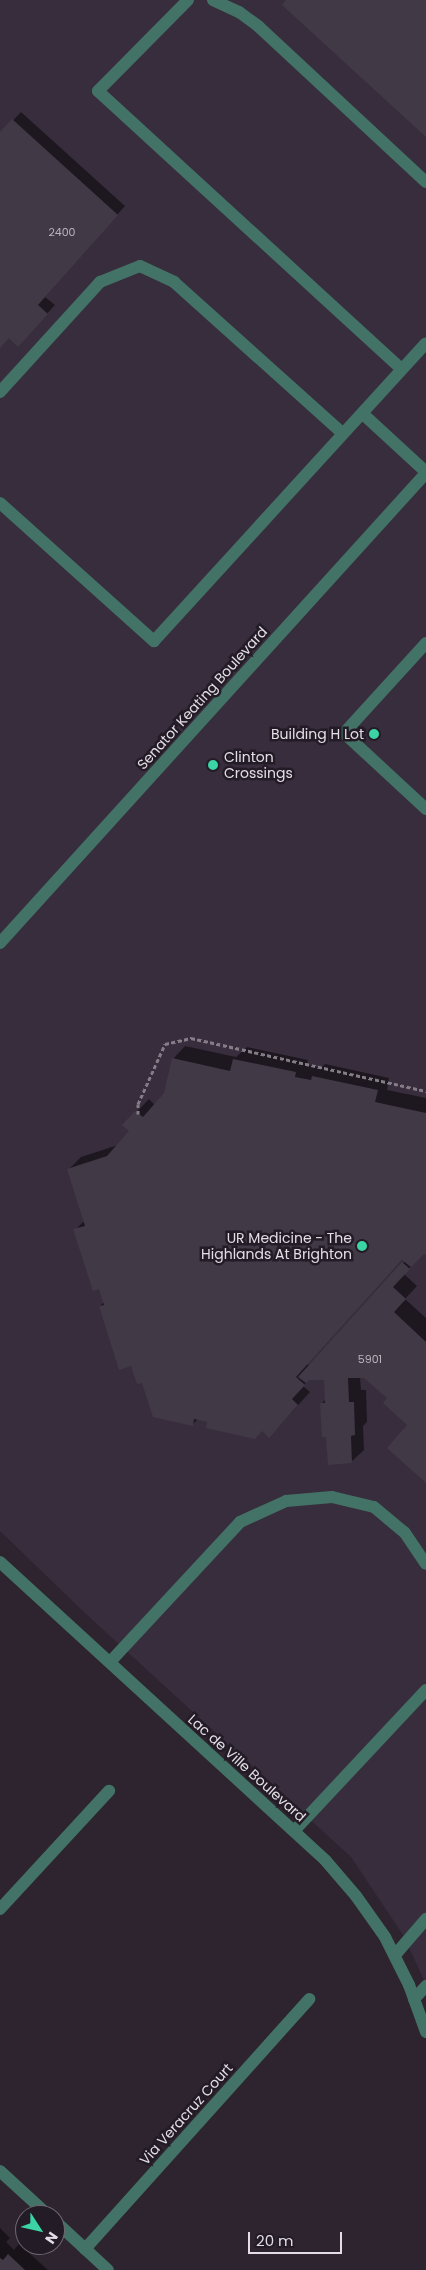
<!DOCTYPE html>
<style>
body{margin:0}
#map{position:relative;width:426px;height:2270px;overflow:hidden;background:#2d2430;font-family:Poppins,sans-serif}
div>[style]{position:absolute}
.built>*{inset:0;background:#382d3d}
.shadow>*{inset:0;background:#0007}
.building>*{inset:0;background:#413945}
.path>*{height:3px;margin-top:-1.5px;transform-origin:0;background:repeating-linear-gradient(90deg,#847d87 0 4px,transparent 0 6.5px)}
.minor>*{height:12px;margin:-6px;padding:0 6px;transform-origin:6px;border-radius:6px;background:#437366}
.dots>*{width:14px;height:14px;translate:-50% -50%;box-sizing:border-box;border:2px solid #231b26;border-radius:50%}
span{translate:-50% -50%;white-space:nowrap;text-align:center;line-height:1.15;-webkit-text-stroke:5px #231b26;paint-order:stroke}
.number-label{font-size:11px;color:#bab5be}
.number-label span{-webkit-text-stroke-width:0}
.street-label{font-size:14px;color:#e3dee6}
.poi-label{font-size:14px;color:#e3dee6}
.right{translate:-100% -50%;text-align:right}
.left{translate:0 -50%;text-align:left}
.north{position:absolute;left:15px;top:2205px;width:50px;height:50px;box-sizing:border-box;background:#231b26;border:1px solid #706973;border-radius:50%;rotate:125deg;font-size:14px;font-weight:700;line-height:20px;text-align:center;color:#e3dee6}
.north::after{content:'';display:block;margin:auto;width:18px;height:22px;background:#3ad4a5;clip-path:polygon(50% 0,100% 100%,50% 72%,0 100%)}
.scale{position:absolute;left:248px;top:2232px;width:94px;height:22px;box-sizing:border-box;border:2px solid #e3dee6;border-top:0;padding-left:6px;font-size:15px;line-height:18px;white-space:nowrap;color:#e3dee6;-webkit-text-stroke:4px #231b26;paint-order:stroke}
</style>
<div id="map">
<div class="built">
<i style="clip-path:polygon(0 0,426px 0,426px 1984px,403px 1935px,351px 1857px,85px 1613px,0 1531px)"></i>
</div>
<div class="shadow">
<i style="clip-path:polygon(21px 112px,125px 206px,45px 297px,55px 305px,26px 337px,9px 337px,0 347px,0 134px)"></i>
<i style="clip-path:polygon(evenodd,185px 1046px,236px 1057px,247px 1047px,308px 1060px,307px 1065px,321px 1068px,325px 1064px,389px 1078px,387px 1090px,426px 1098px,426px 1254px,424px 1252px,404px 1274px,417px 1286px,405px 1299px,426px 1318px,426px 1482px,409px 1425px,388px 1398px,364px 1376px,360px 1377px,361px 1390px,366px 1390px,367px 1422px,363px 1426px,364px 1450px,351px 1462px,328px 1435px,321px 1404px,326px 1399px,325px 1378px,309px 1379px,303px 1386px,310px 1392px,281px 1424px,262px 1430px,198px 1419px,192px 1425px,132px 1364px,100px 1306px,104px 1302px,100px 1287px,75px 1230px,85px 1220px,69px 1169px,81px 1157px,118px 1145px,130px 1131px,124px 1125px,149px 1099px,155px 1105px,165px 1093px,173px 1059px,185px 1046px,403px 1259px,405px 1261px,310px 1366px,307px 1364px,403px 1259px)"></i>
<i style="clip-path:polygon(0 2228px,10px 2238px,6px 2242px,14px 2250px,19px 2244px,48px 2270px,0 2270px)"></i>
</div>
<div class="building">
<i style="clip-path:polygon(286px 0,426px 0,426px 137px,282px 5px)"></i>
<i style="clip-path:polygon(12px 119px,118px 215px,38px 305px,48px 314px,18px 347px,9px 338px,0 348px,0 132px)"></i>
<i style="clip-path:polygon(172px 1058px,230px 1071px,233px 1059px,296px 1072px,295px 1077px,311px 1080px,312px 1076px,378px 1090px,375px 1102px,426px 1113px,426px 1255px,424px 1254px,411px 1267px,402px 1260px,296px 1377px,305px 1385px,292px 1399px,298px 1405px,269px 1438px,262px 1431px,255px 1439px,206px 1428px,207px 1422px,194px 1419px,193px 1426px,153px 1417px,142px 1383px,137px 1384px,131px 1366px,119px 1370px,99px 1306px,104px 1305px,99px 1289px,93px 1291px,73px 1229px,85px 1226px,67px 1169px,107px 1156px,129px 1131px,122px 1125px,135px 1111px,143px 1117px,164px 1093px)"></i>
<i style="clip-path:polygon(402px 1262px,410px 1269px,393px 1287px,406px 1299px,394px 1312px,426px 1342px,426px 1483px,387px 1448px,407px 1425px,383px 1403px,387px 1398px,364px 1378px,348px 1378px,349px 1402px,354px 1402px,355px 1435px,351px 1436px,352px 1463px,328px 1465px,326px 1437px,322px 1437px,320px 1403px,325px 1403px,324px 1380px,309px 1380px,306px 1383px,298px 1377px)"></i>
<i style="clip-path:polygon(8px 2254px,25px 2270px,0 2270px,0 2258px,3px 2260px)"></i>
</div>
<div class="path">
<i style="left:138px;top:1114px;width:10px;rotate:-90deg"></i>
<i style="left:138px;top:1104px;width:66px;rotate:-65.8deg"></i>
<i style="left:165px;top:1044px;width:27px;rotate:-13deg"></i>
<i style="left:191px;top:1038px;width:241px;rotate:12.7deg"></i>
</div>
<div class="minor">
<i style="left:188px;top:0;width:128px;rotate:134.7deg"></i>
<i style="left:98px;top:91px;width:411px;rotate:42.5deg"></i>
<i style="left:213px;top:0;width:29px;rotate:25deg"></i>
<i style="left:239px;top:12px;width:24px;rotate:36deg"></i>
<i style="left:258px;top:26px;width:229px;rotate:42.9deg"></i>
<i style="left:0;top:392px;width:149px;rotate:-47.7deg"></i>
<i style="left:100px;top:282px;width:43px;rotate:-21.8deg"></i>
<i style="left:140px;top:266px;width:38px;rotate:25deg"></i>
<i style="left:174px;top:282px;width:226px;rotate:41.9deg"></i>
<i style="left:363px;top:414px;width:86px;rotate:42.6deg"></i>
<i style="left:0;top:503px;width:207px;rotate:41.9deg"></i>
<i style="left:154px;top:641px;width:403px;rotate:-47.6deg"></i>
<i style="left:426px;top:643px;width:122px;rotate:132.3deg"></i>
<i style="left:344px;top:733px;width:112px;rotate:42.8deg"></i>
<i style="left:0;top:943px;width:634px;rotate:-47.81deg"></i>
<i style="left:0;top:1562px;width:442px;rotate:42.5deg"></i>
<i style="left:326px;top:1861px;width:46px;rotate:49.4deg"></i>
<i style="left:356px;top:1896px;width:50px;rotate:54.7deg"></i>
<i style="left:385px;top:1937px;width:54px;rotate:63.4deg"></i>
<i style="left:409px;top:1985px;width:50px;rotate:70.1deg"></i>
<i style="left:110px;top:1662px;width:191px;rotate:-47.1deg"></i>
<i style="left:240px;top:1522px;width:51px;rotate:-24.5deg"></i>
<i style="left:286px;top:1501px;width:46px;rotate:-5deg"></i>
<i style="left:332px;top:1497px;width:43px;rotate:13.4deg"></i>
<i style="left:374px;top:1507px;width:40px;rotate:40deg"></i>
<i style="left:405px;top:1533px;width:37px;rotate:56deg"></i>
<i style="left:294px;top:1831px;width:193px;rotate:-46.9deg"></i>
<i style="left:0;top:1909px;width:161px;rotate:-47.3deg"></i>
<i style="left:395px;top:1955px;width:48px;rotate:-49.3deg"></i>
<i style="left:414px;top:1999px;width:18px;rotate:-47deg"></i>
<i style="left:0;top:2171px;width:65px;rotate:42.5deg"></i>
<i style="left:55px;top:2221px;width:72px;rotate:42.8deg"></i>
<i style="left:85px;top:2249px;width:336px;rotate:-48.1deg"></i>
</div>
<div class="dots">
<i style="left:374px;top:734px;background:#3ad4a5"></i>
<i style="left:213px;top:765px;background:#3ad4a5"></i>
<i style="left:362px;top:1246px;background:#3ad4a5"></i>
</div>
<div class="number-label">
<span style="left:62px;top:232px">2400</span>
<span style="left:370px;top:1359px">5901</span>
</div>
<div class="street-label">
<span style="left:202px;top:698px;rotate:-48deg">Senator Keating Boulevard</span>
<span style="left:247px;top:1768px;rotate:42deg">Lac de Ville Boulevard</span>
<span style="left:186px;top:2114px;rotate:-48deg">Via Veracruz Court</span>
</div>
<div class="poi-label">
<span class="right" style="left:364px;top:734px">Building H Lot</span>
<span class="left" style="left:224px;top:765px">Clinton<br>Crossings</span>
<span class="right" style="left:352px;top:1246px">UR Medicine - The<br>Highlands At Brighton</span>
</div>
<div class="north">N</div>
<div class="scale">20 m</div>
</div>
